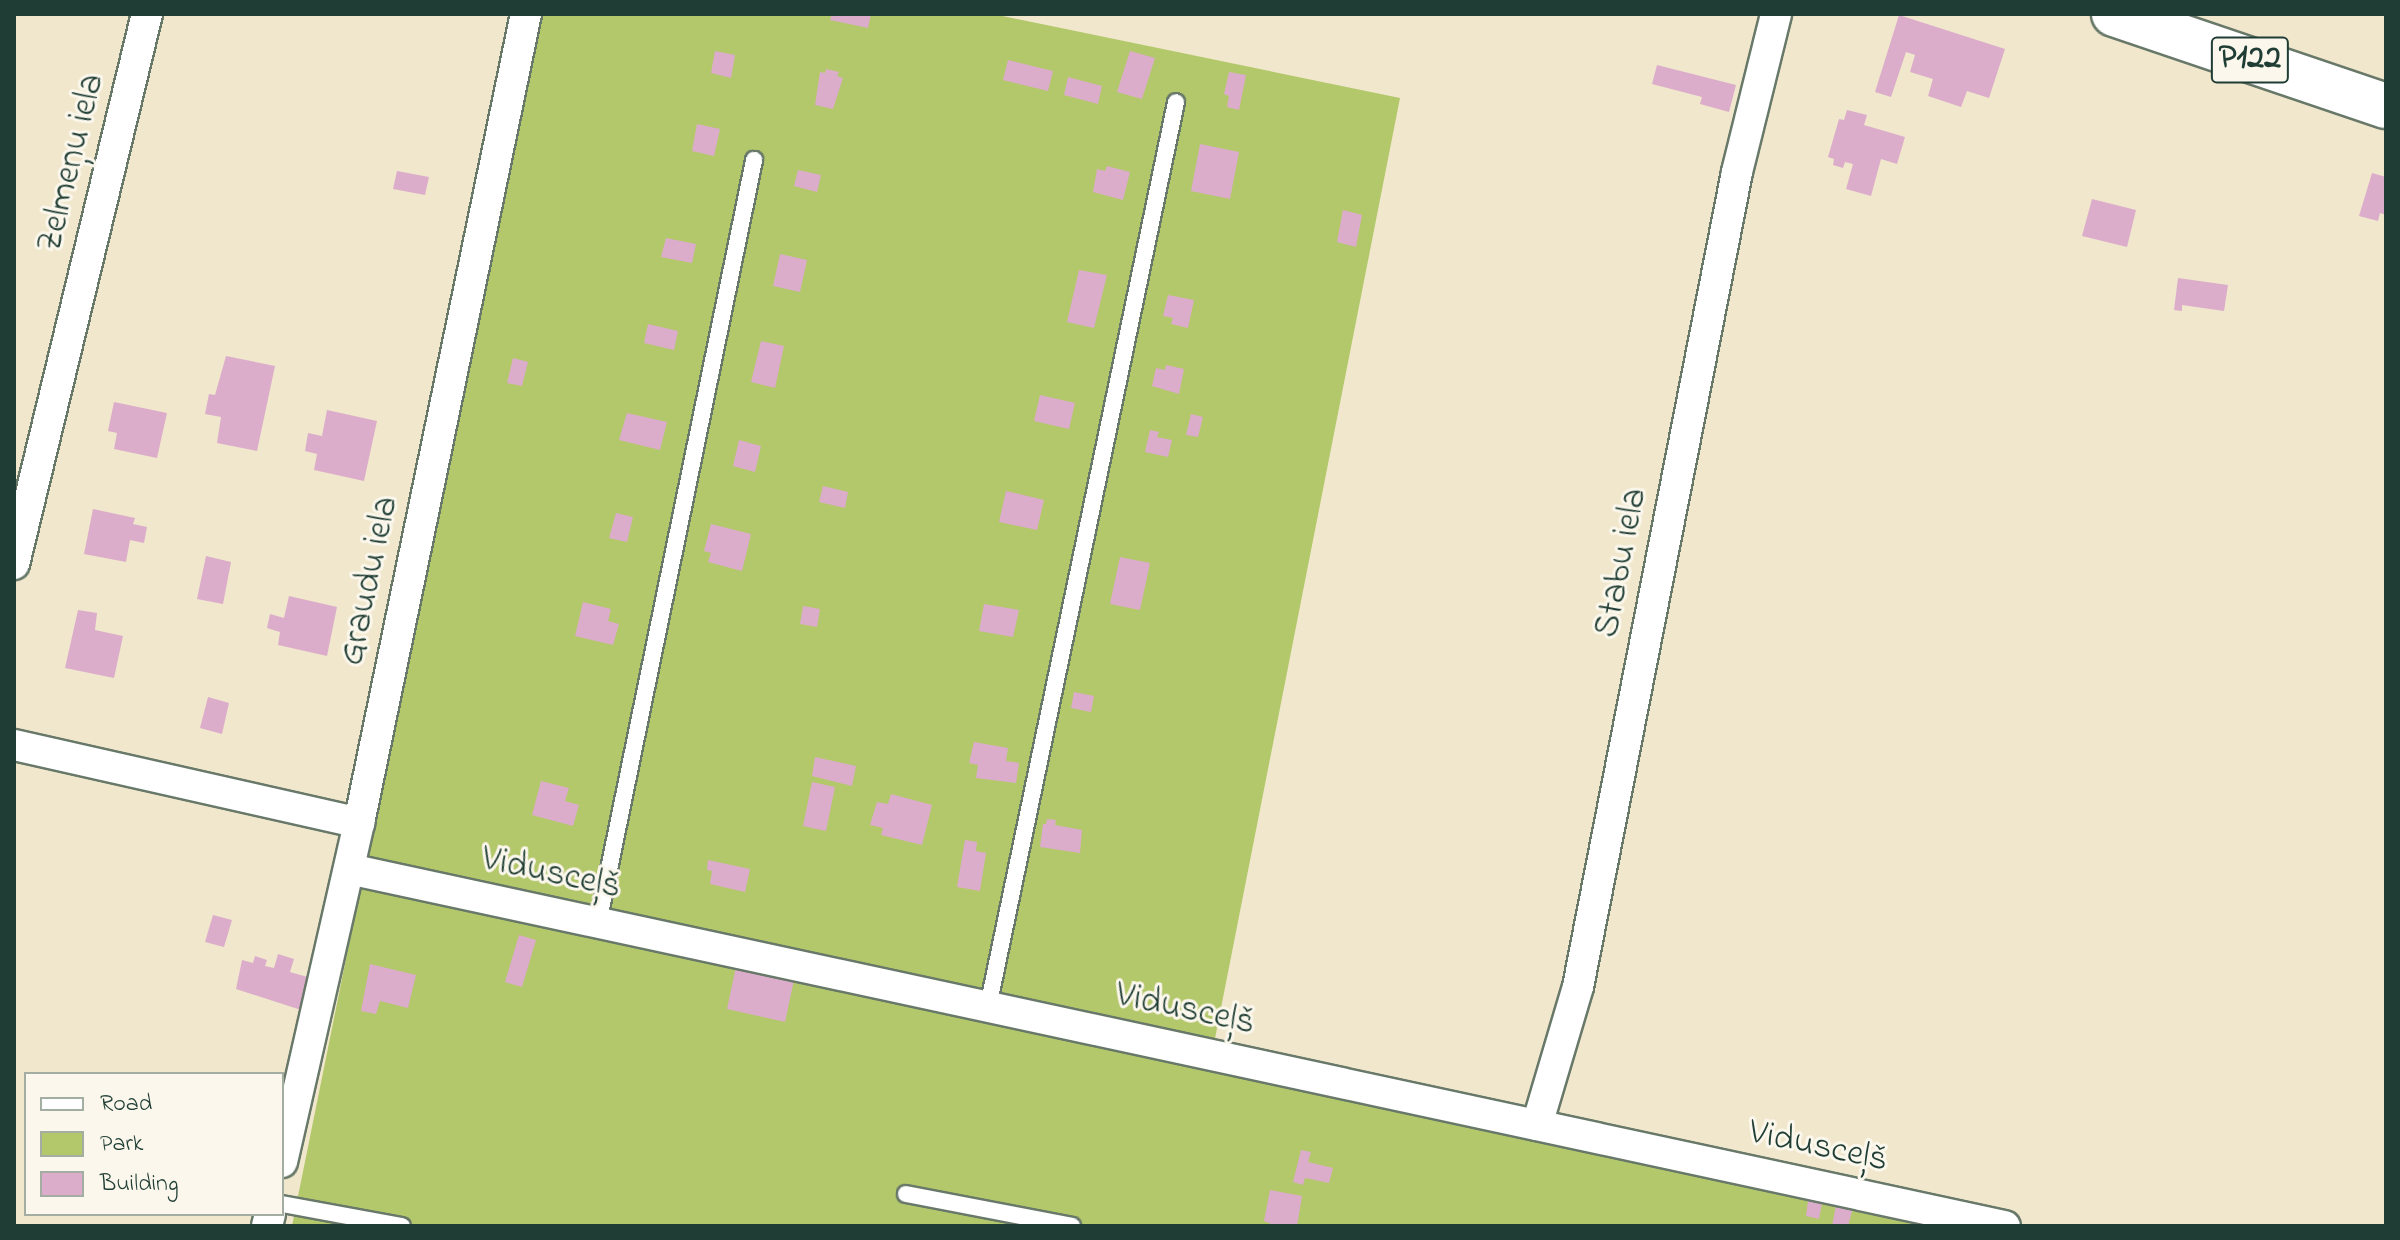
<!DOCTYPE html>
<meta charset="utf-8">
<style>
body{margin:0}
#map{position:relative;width:2400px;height:1240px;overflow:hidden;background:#f0e7cc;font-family:"Indie Flower",sans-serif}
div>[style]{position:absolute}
.green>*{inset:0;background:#b3c76b}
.building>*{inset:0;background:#dcadcb}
.roads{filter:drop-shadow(2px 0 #687869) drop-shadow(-2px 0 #687869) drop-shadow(0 2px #687869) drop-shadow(0 -2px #687869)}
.service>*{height:16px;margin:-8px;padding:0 8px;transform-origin:8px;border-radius:8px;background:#fff}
.minor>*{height:30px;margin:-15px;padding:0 15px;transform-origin:15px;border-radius:15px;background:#fff}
.primary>*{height:44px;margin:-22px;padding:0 22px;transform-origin:22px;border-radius:22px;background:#fff}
span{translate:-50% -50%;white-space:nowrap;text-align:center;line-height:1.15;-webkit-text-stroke:6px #fbf7ec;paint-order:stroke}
.shield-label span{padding:2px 6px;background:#fbf7ec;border:2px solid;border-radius:6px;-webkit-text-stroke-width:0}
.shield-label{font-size:34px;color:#1f3d34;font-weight:700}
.street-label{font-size:36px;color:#1f3d34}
.frame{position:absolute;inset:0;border:16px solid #1f3d34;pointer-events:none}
.legend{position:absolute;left:24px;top:1072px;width:260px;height:144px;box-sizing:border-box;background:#fbf7ec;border:2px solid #a3ada2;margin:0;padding:10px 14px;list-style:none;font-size:24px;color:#1f3d34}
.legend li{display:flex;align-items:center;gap:16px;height:40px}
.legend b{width:40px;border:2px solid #a3ada2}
</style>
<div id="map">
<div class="green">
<i style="clip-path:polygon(537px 14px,993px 14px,1400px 98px,1209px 1069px,1922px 1226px,292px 1226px)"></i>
</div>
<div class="building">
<i style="clip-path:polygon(832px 14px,871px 14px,868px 28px,830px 20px)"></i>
<i style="clip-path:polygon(1899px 15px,2005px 49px,1989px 98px,1967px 91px,1961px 107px,1928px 96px,1933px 79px,1910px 72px,1915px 55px,1906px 52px,1891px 97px,1875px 92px)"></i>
<i style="clip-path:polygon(715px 51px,735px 55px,731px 78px,711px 73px)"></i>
<i style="clip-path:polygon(1130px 51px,1155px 58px,1142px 99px,1117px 92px)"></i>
<i style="clip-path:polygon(1008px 60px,1053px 71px,1048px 91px,1003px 80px)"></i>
<i style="clip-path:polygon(1657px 65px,1736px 85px,1729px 112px,1700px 104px,1702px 97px,1652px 84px)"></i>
<i style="clip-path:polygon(826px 69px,839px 72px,837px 76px,843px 78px,833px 109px,815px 105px,820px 72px,825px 73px)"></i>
<i style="clip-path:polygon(1229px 72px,1246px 75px,1239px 110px,1227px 107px,1229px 96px,1224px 94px)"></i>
<i style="clip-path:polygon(1068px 77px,1102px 86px,1098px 104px,1064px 95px)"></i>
<i style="clip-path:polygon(1847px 110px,1867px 115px,1864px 125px,1905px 137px,1897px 164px,1881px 159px,1871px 196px,1846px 189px,1853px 164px,1845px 162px,1843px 168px,1833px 165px,1834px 159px,1828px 157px,1839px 119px,1844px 120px)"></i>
<i style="clip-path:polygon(697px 124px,720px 129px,714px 156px,692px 151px)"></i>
<i style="clip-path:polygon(1200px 144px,1239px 152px,1230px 199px,1191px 191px)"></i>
<i style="clip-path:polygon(1107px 166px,1130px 172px,1123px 200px,1093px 192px,1097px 169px,1105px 171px)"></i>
<i style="clip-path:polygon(798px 170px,821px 175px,817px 192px,794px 186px)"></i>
<i style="clip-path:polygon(397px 171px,429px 177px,425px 195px,393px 189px)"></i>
<i style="clip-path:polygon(2372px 173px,2386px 177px,2386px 215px,2380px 213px,2378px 221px,2359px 216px)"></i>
<i style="clip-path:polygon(2092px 199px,2136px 210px,2127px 247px,2082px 236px)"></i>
<i style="clip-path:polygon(1343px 210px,1362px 215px,1356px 247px,1337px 242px)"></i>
<i style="clip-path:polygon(666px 238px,696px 244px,692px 263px,661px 257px)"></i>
<i style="clip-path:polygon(780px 254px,807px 260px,800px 292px,773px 286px)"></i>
<i style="clip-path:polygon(1079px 270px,1107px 275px,1094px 328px,1067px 322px)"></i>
<i style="clip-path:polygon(2178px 278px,2228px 285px,2224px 311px,2182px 305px,2182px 311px,2174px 310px)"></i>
<i style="clip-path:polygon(1168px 295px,1194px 300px,1188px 328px,1171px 324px,1173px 318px,1163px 316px)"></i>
<i style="clip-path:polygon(648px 324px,678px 331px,674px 350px,644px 343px)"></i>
<i style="clip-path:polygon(761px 341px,784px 346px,775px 388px,751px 382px)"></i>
<i style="clip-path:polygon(226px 356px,275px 366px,257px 451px,217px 443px,221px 417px,205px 414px,209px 394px,215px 395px)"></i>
<i style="clip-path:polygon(513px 358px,528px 362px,522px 386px,507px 383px)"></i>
<i style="clip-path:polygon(1166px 365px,1184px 369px,1179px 394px,1152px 386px,1156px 368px,1165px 370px)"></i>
<i style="clip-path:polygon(1040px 395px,1075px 403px,1069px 429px,1034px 421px)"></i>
<i style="clip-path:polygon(114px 402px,167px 413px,157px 458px,114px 449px,117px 433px,108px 431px)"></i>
<i style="clip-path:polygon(327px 410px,377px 421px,364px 481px,314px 470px,317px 454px,305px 451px,308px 433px,322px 436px)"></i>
<i style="clip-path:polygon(627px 413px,667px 422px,660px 450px,619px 440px)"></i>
<i style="clip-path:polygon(1191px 414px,1203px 417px,1198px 437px,1186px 435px)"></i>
<i style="clip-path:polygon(1150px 430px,1159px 432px,1157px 437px,1172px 440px,1168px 457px,1145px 452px)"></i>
<i style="clip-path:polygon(739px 440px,761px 446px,755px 472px,733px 466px)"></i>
<i style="clip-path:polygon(823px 486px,848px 492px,845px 508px,819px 502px)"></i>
<i style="clip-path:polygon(1006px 491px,1044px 500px,1037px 530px,999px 522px)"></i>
<i style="clip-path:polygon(93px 509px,135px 518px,133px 524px,147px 527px,144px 543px,130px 540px,126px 562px,84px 554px)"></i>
<i style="clip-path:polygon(616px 513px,633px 517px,627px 542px,609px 538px)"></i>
<i style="clip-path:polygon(711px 524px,751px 534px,742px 571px,708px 562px,711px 553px,704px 551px)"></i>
<i style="clip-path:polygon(206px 556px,231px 562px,223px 604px,197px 599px)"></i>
<i style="clip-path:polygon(1120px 557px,1150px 563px,1140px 610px,1110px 604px)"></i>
<i style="clip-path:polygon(289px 596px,337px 607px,327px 656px,278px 645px,280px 632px,267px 628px,270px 614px,284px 618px)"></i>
<i style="clip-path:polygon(583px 602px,611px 609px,608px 621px,619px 624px,613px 645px,575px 636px)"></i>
<i style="clip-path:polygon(984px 604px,1019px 610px,1013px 637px,979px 631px)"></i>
<i style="clip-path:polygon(803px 606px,820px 609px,817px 627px,800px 624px)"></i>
<i style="clip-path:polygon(78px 610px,97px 613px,95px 630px,123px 636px,114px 678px,65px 668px)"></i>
<i style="clip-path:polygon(1074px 692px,1094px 696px,1091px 712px,1071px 708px)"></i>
<i style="clip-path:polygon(208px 697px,229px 703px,222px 734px,200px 728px)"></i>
<i style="clip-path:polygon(974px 742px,1008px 748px,1006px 761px,1019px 763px,1016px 783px,976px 778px,978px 765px,969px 763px)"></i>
<i style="clip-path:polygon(815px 757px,856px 766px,852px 786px,812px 776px)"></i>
<i style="clip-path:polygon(541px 781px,569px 788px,565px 801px,579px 805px,573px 826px,532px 815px)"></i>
<i style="clip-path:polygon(812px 782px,835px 787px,826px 831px,803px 826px)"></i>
<i style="clip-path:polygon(891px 794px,932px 805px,922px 845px,881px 835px,883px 828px,870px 825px,877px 802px,888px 804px)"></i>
<i style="clip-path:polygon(1047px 819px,1056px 820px,1055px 825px,1082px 830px,1080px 853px,1040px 847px,1043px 824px,1046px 824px)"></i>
<i style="clip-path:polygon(965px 840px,977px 842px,976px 851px,986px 853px,980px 891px,957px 887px)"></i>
<i style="clip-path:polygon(708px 860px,750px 869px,745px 892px,710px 884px,712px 871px,707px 870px)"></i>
<i style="clip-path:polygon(213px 915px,232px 920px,224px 947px,205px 942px)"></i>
<i style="clip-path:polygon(519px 935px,536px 940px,522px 987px,505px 982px)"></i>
<i style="clip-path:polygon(278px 954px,294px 959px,290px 972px,311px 978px,301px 1010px,236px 989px,242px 960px,253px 963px,255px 956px,267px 960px,265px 966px,274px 968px)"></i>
<i style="clip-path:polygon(737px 962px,795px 975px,785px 1022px,727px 1009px)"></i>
<i style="clip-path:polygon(370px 964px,416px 975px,408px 1008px,380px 1001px,376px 1014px,361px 1011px)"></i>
<i style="clip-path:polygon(1301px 1150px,1311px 1152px,1308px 1162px,1333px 1168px,1329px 1183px,1305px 1178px,1303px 1185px,1293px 1182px)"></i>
<i style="clip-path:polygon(1270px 1190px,1302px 1196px,1297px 1226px,1276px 1226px,1264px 1221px)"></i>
<i style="clip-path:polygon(1837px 1200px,1854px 1204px,1848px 1226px,1832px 1226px)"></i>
<i style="clip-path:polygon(1808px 1201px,1822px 1203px,1819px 1219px,1806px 1216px)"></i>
</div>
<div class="roads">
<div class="service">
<i style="left:598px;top:923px;width:779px;rotate:-78.44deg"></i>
<i style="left:988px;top:1007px;width:924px;rotate:-78.26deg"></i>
<i style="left:906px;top:1194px;width:169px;rotate:10.9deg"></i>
<i style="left:282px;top:1204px;width:122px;rotate:10.4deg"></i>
</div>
<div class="minor">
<i style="left:14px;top:564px;width:566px;rotate:-76.41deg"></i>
<i style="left:14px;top:745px;width:354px;rotate:12.7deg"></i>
<i style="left:349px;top:869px;width:1694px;rotate:12.17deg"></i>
<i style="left:1537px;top:1125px;width:144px;rotate:-73.5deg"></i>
<i style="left:1578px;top:987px;width:830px;rotate:-78.96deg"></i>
<i style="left:1737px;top:172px;width:163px;rotate:-76.1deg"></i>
<i style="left:282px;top:1162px;width:348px;rotate:-77.2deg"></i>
<i style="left:359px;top:823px;width:826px;rotate:-78.34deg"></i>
<i style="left:267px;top:1226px;width:12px;rotate:-76deg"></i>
</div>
<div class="primary">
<i style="left:2114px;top:14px;width:287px;rotate:18.7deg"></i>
</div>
</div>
<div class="shield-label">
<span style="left:2250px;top:60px">P122</span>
</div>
<div class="street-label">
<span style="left:72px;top:163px;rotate:-76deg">Zelmeņu iela</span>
<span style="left:1622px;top:563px;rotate:-79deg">Stabu iela</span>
<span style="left:370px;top:581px;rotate:-78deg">Graudu iela</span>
<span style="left:551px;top:874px;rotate:12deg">Vidusceļš</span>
<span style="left:1185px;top:1010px;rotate:12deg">Vidusceļš</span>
<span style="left:1818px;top:1147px;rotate:12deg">Vidusceļš</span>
</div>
<div class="frame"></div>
<ul class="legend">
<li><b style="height:10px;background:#fff"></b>Road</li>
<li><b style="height:22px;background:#b3c76b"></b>Park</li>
<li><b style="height:22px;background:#dcadcb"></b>Building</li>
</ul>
</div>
